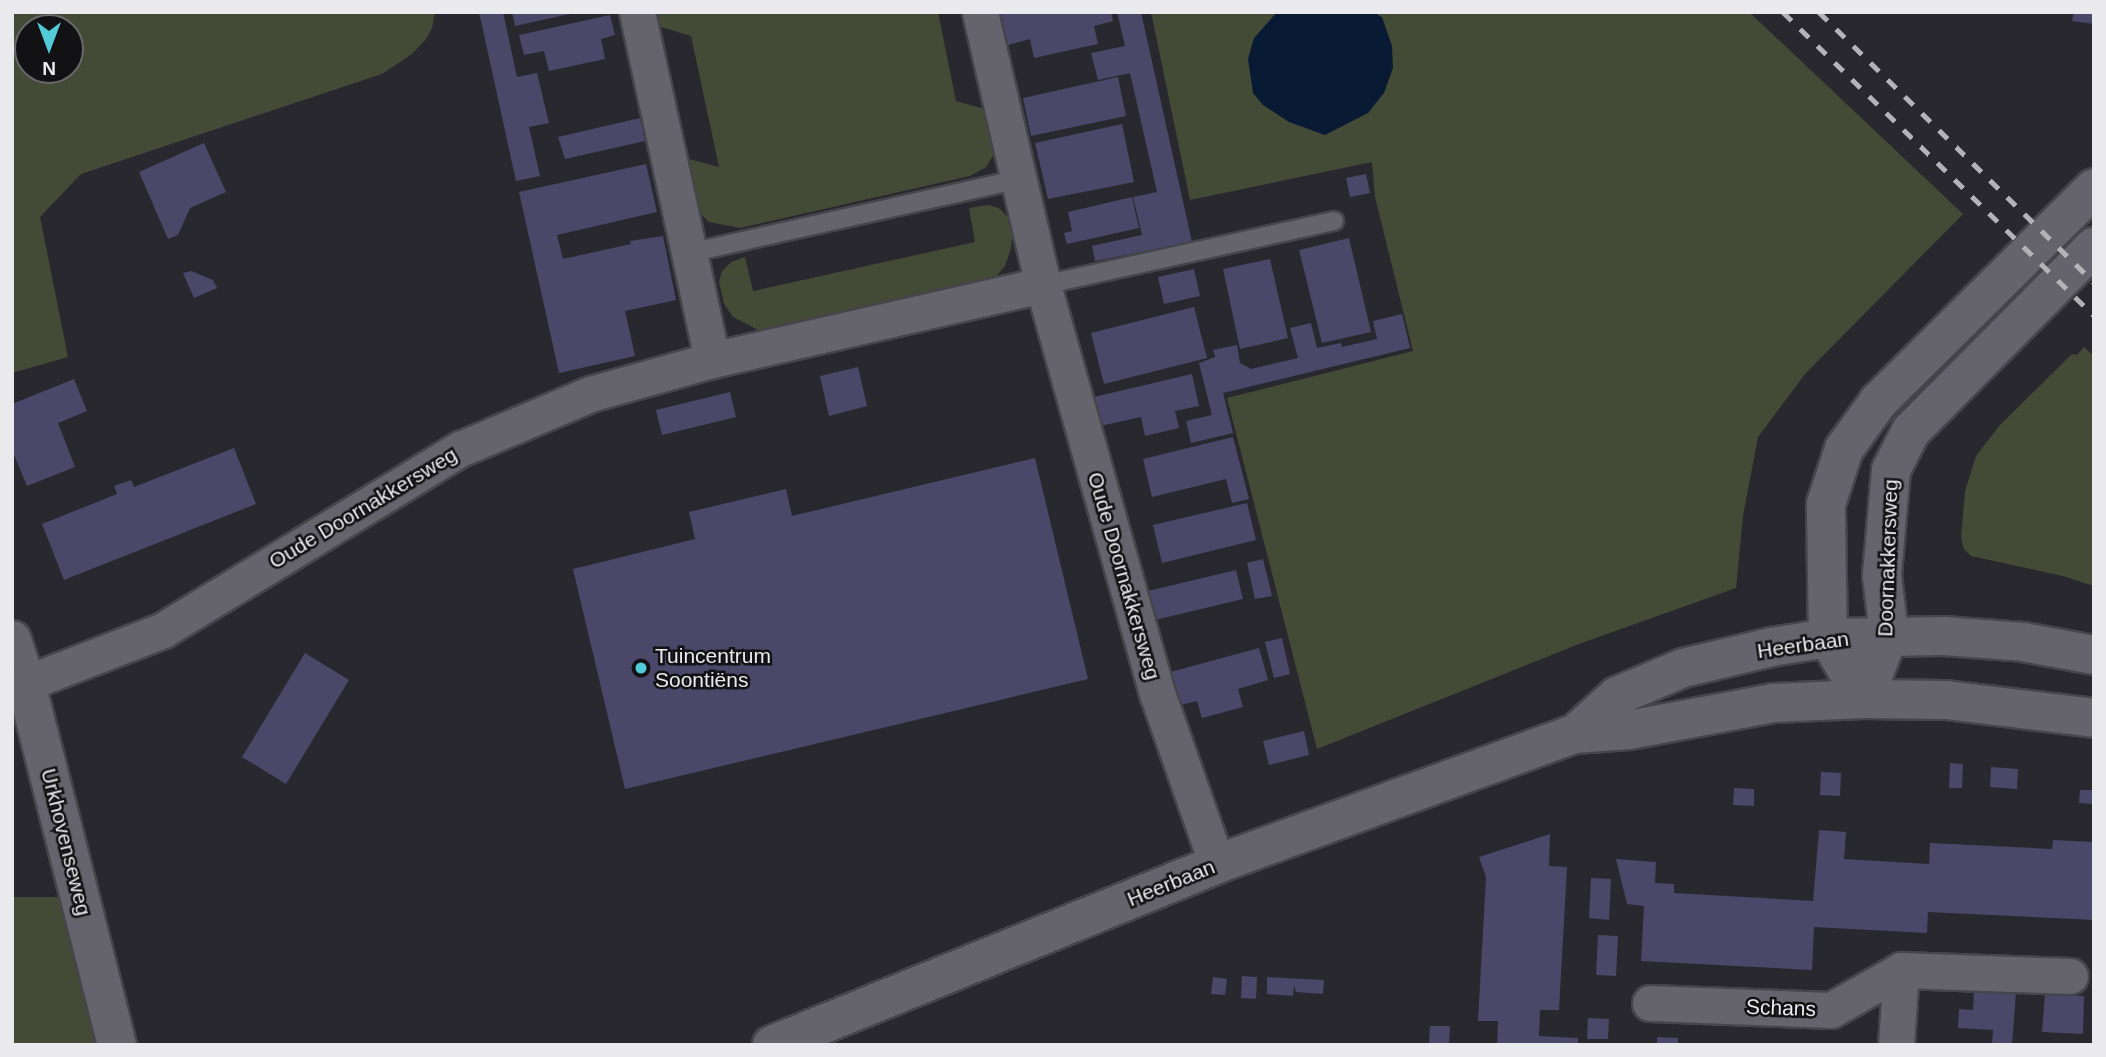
<!DOCTYPE html>
<meta charset="utf-8">
<style>
body{margin:0}
#map{position:relative;width:2106px;height:1057px;overflow:hidden;background:#29282f;font-family:Helvetica,sans-serif}
div>[style]{position:absolute}
.green>*{inset:0;background:#434b37}
.water>*{inset:0;background:#081a34}
.building>*{inset:0;background:#4b4768}
.roads{filter:drop-shadow(2px 0 #46454b) drop-shadow(-2px 0 #46454b) drop-shadow(0 2px #46454b) drop-shadow(0 -2px #46454b)}
.lane>*{height:18px;margin:-9px;padding:0 9px;transform-origin:9px;border-radius:9px;background:#65646c}
.street>*{height:35px;margin:-17.5px;padding:0 17.5px;transform-origin:17.5px;border-radius:17.5px;background:#65646c}
.secondary>*{height:38px;margin:-19px;padding:0 19px;transform-origin:19px;border-radius:19px;background:#65646c}
.rail>*{height:5px;margin-top:-2.5px;transform-origin:0;background:repeating-linear-gradient(90deg,#b2b2b7 0 12px,transparent 0 24px)}
.dots>*{width:19px;height:19px;translate:-50% -50%;box-sizing:border-box;border:4px solid #121114;border-radius:50%}
span{translate:-50% -50%;white-space:nowrap;text-align:center;line-height:1.15;-webkit-text-stroke:5px #121114;paint-order:stroke}
.street-label{font-size:21px;color:#eaeaee}
.poi-label{font-size:21px;color:#eaeaee}
.left{translate:0 -50%;text-align:left}
.frame{position:absolute;inset:0;border:14px solid #eaeaee;pointer-events:none}
.north{position:absolute;left:14px;top:14px;width:70px;height:70px;box-sizing:border-box;background:#121114;border:2px solid #68686b;border-radius:50%;rotate:180deg;font-size:19px;font-weight:700;line-height:28px;text-align:center;color:#eaeaee}
.north::after{content:'';display:block;margin:auto;width:24px;height:32px;background:#52cbd8;clip-path:polygon(50% 0,100% 100%,50% 72%,0 100%)}
</style>
<div id="map">
<div class="green">
<i style="clip-path:polygon(evenodd,12px 12px,435px 12px,432px 28px,426px 39px,412px 54px,382px 74px,81px 174px,40px 217px,68px 357px,12px 373px,12px 12px,28px 28px,70px 28px,70px 70px,28px 70px,28px 28px)"></i>
<i style="clip-path:polygon(652px 12px,938px 12px,956px 101px,992px 111px,996px 151px,986px 167px,970px 176px,740px 228px,709px 222px,700px 213px,694px 201px,685px 158px,719px 167px,691px 36px,655px 25px)"></i>
<i style="clip-path:polygon(1151px 12px,1749px 12px,1963px 214px,1805px 374px,1758px 437px,1743px 516px,1736px 588px,1579px 644px,1317px 749px,1227px 398px,1413px 351px,1375px 197px,1372px 162px,1190px 200px)"></i>
<i style="clip-path:polygon(988px 205px,999px 208px,1009px 218px,1013px 232px,1011px 248px,1005px 266px,993px 280px,766px 334px,733px 317px,724px 304px,719px 282px,722px 271px,731px 262px,745px 257px,753px 291px,975px 242px,969px 208px)"></i>
<i style="clip-path:polygon(2084px 347px,2094px 356px,2094px 586px,2063px 576px,1971px 556px,1964px 549px,1961px 538px,1965px 491px,1976px 456px,1999px 426px,2072px 354px,2077px 355px)"></i>
<i style="clip-path:polygon(12px 897px,66px 897px,99px 1045px,12px 1045px)"></i>
</div>
<div class="water">
<i style="clip-path:polygon(1277px 12px,1373px 12px,1382px 17px,1392px 46px,1393px 68px,1384px 93px,1368px 113px,1325px 135px,1289px 122px,1263px 105px,1253px 93px,1248px 59px,1254px 38px)"></i>
</div>
<div class="building">
<i style="clip-path:polygon(479px 12px,503px 12px,517px 77px,537px 73px,549px 123px,529px 127px,540px 176px,516px 181px)"></i>
<i style="clip-path:polygon(512px 12px,574px 12px,574px 13px,515px 26px)"></i>
<i style="clip-path:polygon(1000px 12px,1111px 12px,1113px 21px,1094px 26px,1098px 44px,1034px 58px,1030px 39px,1008px 45px)"></i>
<i style="clip-path:polygon(1117px 12px,1141px 12px,1192px 242px,1095px 261px,1092px 246px,1142px 235px,1133px 197px,1157px 192px,1130px 73px,1098px 80px,1091px 53px,1125px 46px)"></i>
<i style="clip-path:polygon(2074px 12px,2094px 12px,2094px 24px,2072px 21px)"></i>
<i style="clip-path:polygon(610px 15px,615px 35px,601px 39px,605px 59px,549px 71px,544px 51px,524px 55px,519px 35px)"></i>
<i style="clip-path:polygon(1118px 77px,1126px 116px,1031px 136px,1023px 98px)"></i>
<i style="clip-path:polygon(640px 118px,645px 141px,565px 159px,558px 137px)"></i>
<i style="clip-path:polygon(1122px 124px,1134px 182px,1048px 199px,1035px 143px)"></i>
<i style="clip-path:polygon(204px 143px,226px 192px,190px 208px,178px 235px,168px 239px,139px 172px)"></i>
<i style="clip-path:polygon(646px 164px,657px 212px,557px 235px,563px 259px,631px 244px,630px 241px,663px 236px,676px 300px,625px 311px,635px 356px,559px 373px,519px 192px)"></i>
<i style="clip-path:polygon(1366px 174px,1370px 193px,1350px 197px,1346px 178px)"></i>
<i style="clip-path:polygon(1132px 197px,1139px 228px,1067px 244px,1064px 233px,1072px 231px,1068px 212px)"></i>
<i style="clip-path:polygon(1349px 238px,1371px 332px,1322px 343px,1299px 250px)"></i>
<i style="clip-path:polygon(1270px 259px,1288px 338px,1240px 349px,1223px 269px)"></i>
<i style="clip-path:polygon(1194px 269px,1200px 296px,1164px 304px,1158px 277px)"></i>
<i style="clip-path:polygon(191px 271px,213px 280px,217px 288px,194px 298px,183px 273px)"></i>
<i style="clip-path:polygon(1194px 307px,1207px 358px,1104px 384px,1091px 333px)"></i>
<i style="clip-path:polygon(1402px 314px,1410px 348px,1223px 393px,1233px 433px,1191px 443px,1186px 421px,1212px 415px,1199px 363px,1215px 357px,1213px 350px,1237px 345px,1240px 363px,1251px 369px,1298px 358px,1290px 328px,1311px 323px,1317px 348px,1341px 343px,1342px 347px,1377px 339px,1373px 321px)"></i>
<i style="clip-path:polygon(858px 367px,867px 406px,829px 416px,820px 376px)"></i>
<i style="clip-path:polygon(1192px 374px,1199px 406px,1175px 411px,1179px 428px,1145px 436px,1141px 417px,1100px 426px,1094px 397px)"></i>
<i style="clip-path:polygon(74px 379px,87px 411px,58px 423px,75px 467px,27px 486px,12px 450px,12px 404px)"></i>
<i style="clip-path:polygon(730px 392px,736px 417px,662px 435px,656px 410px)"></i>
<i style="clip-path:polygon(1233px 437px,1249px 499px,1232px 503px,1226px 479px,1152px 497px,1143px 459px)"></i>
<i style="clip-path:polygon(234px 448px,256px 504px,64px 580px,42px 524px,117px 494px,114px 486px,131px 480px,134px 487px)"></i>
<i style="clip-path:polygon(1035px 458px,1088px 679px,625px 789px,573px 569px,695px 539px,689px 512px,786px 489px,792px 516px)"></i>
<i style="clip-path:polygon(1247px 503px,1256px 540px,1162px 563px,1153px 525px)"></i>
<i style="clip-path:polygon(1263px 559px,1272px 596px,1255px 599px,1247px 563px)"></i>
<i style="clip-path:polygon(1236px 570px,1243px 599px,1155px 620px,1148px 591px)"></i>
<i style="clip-path:polygon(1282px 638px,1290px 674px,1274px 678px,1265px 642px)"></i>
<i style="clip-path:polygon(1259px 648px,1268px 680px,1238px 689px,1243px 707px,1202px 718px,1197px 701px,1172px 707px,1163px 674px)"></i>
<i style="clip-path:polygon(305px 653px,349px 680px,286px 784px,242px 757px)"></i>
<i style="clip-path:polygon(1304px 731px,1309px 755px,1269px 765px,1263px 741px)"></i>
<i style="clip-path:polygon(1950px 763px,1963px 764px,1962px 788px,1949px 788px)"></i>
<i style="clip-path:polygon(1991px 767px,2018px 769px,2017px 789px,1990px 787px)"></i>
<i style="clip-path:polygon(1821px 772px,1841px 773px,1840px 796px,1820px 795px)"></i>
<i style="clip-path:polygon(1734px 788px,1754px 789px,1754px 806px,1733px 805px)"></i>
<i style="clip-path:polygon(2080px 790px,2094px 790px,2094px 804px,2079px 803px)"></i>
<i style="clip-path:polygon(1819px 830px,1846px 832px,1844px 859px,1929px 864px,1930px 843px,2052px 849px,2053px 840px,2094px 842px,2094px 920px,1928px 912px,1927px 933px,1814px 927px,1812px 970px,1641px 961px,1644px 906px,1627px 904px,1616px 859px,1656px 862px,1655px 883px,1674px 884px,1674px 893px,1813px 901px)"></i>
<i style="clip-path:polygon(1550px 834px,1549px 866px,1567px 867px,1559px 1010px,1540px 1010px,1539px 1036px,1578px 1038px,1578px 1045px,1497px 1045px,1498px 1021px,1478px 1021px,1486px 877px,1479px 857px)"></i>
<i style="clip-path:polygon(1591px 878px,1611px 879px,1609px 920px,1589px 918px)"></i>
<i style="clip-path:polygon(1598px 935px,1618px 936px,1616px 976px,1596px 975px)"></i>
<i style="clip-path:polygon(1242px 976px,1257px 977px,1256px 999px,1241px 998px)"></i>
<i style="clip-path:polygon(1213px 977px,1227px 979px,1225px 995px,1211px 994px)"></i>
<i style="clip-path:polygon(1267px 977px,1324px 980px,1323px 994px,1296px 992px,1294px 985px,1293px 996px,1267px 994px)"></i>
<i style="clip-path:polygon(1974px 990px,2016px 992px,2012px 1045px,1992px 1044px,1993px 1030px,1958px 1028px,1959px 1009px,1973px 1010px)"></i>
<i style="clip-path:polygon(2045px 994px,2084px 996px,2083px 1034px,2042px 1032px)"></i>
<i style="clip-path:polygon(1588px 1018px,1609px 1019px,1608px 1039px,1587px 1039px)"></i>
<i style="clip-path:polygon(1430px 1026px,1450px 1026px,1449px 1045px,1429px 1045px)"></i>
<i style="clip-path:polygon(1657px 1037px,1678px 1038px,1678px 1045px,1657px 1045px)"></i>
</div>
<div class="roads">
<div class="lane">
<i style="left:689px;top:253px;width:338px;rotate:-12.6deg"></i>
<i style="left:1043px;top:285px;width:298px;rotate:-12.4deg"></i>
</div>
<div class="street">
<i style="left:637px;top:12px;width:356px;rotate:77.8deg"></i>
<i style="left:980px;top:12px;width:280px;rotate:77deg"></i>
<i style="left:26px;top:683px;width:147px;rotate:-21.1deg"></i>
<i style="left:163px;top:630px;width:348px;rotate:-31.4deg"></i>
<i style="left:460px;top:449px;width:141px;rotate:-22.9deg"></i>
<i style="left:590px;top:394px;width:127px;rotate:-15.6deg"></i>
<i style="left:712px;top:360px;width:339px;rotate:-12.8deg"></i>
<i style="left:1043px;top:285px;width:424px;rotate:74.4deg"></i>
<i style="left:1157px;top:693px;width:181px;rotate:70.7deg"></i>
<i style="left:1650px;top:1003px;width:181px;rotate:2.2deg"></i>
<i style="left:1831px;top:1010px;width:81px;rotate:-29.7deg"></i>
<i style="left:1901px;top:970px;width:169px;rotate:2deg"></i>
<i style="left:1896px;top:1045px;width:75px;rotate:-86.2deg"></i>
</div>
<div class="secondary">
<i style="left:12px;top:640px;width:45px;rotate:72deg"></i>
<i style="left:26px;top:683px;width:373px;rotate:75.9deg"></i>
<i style="left:1864px;top:699px;width:71px;rotate:-120.5deg"></i>
<i style="left:1828px;top:638px;width:134px;rotate:-90.9deg"></i>
<i style="left:1826px;top:504px;width:58px;rotate:-71.9deg"></i>
<i style="left:1844px;top:449px;width:58px;rotate:-54.1deg"></i>
<i style="left:1878px;top:402px;width:304px;rotate:-44.7deg"></i>
<i style="left:1864px;top:699px;width:69px;rotate:-68.7deg"></i>
<i style="left:1889px;top:635px;width:60px;rotate:-96.7deg"></i>
<i style="left:1882px;top:575px;width:105px;rotate:-85.1deg"></i>
<i style="left:1891px;top:470px;width:44px;rotate:-62.9deg"></i>
<i style="left:1911px;top:431px;width:260px;rotate:-45.2deg"></i>
<i style="left:1575px;top:734px;width:57px;rotate:-42.1deg"></i>
<i style="left:1617px;top:696px;width:72px;rotate:-23deg"></i>
<i style="left:1683px;top:668px;width:90px;rotate:-13.4deg"></i>
<i style="left:1771px;top:647px;width:58px;rotate:-9deg"></i>
<i style="left:1828px;top:638px;width:116px;rotate:-1deg"></i>
<i style="left:1944px;top:636px;width:79px;rotate:4.3deg"></i>
<i style="left:2023px;top:642px;width:72px;rotate:10.4deg"></i>
<i style="left:772px;top:1045px;width:480px;rotate:-22.1deg"></i>
<i style="left:1217px;top:864px;width:381px;rotate:-20deg"></i>
<i style="left:1575px;top:734px;width:54px;rotate:-4.2deg"></i>
<i style="left:1629px;top:730px;width:147px;rotate:-10.6deg"></i>
<i style="left:1773px;top:703px;width:91px;rotate:-2.5deg"></i>
<i style="left:1864px;top:699px;width:82px;rotate:0.7deg"></i>
<i style="left:1946px;top:700px;width:149px;rotate:6.9deg"></i>
</div>
</div>
<div class="rail">
<i style="left:1783px;top:12px;width:435px;rotate:44.3deg"></i>
<i style="left:1819px;top:12px;width:385px;rotate:44.5deg"></i>
</div>
<div class="dots">
<i style="left:641px;top:668px;background:#52cbd8"></i>
</div>
<div class="street-label">
<span style="left:363px;top:508px;rotate:-31deg">Oude Doornakkersweg</span>
<span style="left:1888px;top:558px;rotate:-88deg">Doornakkersweg</span>
<span style="left:1124px;top:576px;rotate:74deg">Oude Doornakkersweg</span>
<span style="left:1803px;top:645px;rotate:-8deg">Heerbaan</span>
<span style="left:66px;top:842px;rotate:76deg">Urkhovenseweg</span>
<span style="left:1171px;top:883px;rotate:-22deg">Heerbaan</span>
<span style="left:1781px;top:1008px;rotate:2deg">Schans</span>
</div>
<div class="poi-label">
<span class="left" style="left:655px;top:668px">Tuincentrum<br>Soontiëns</span>
</div>
<div class="frame"></div>
<div class="north">N</div>
</div>
